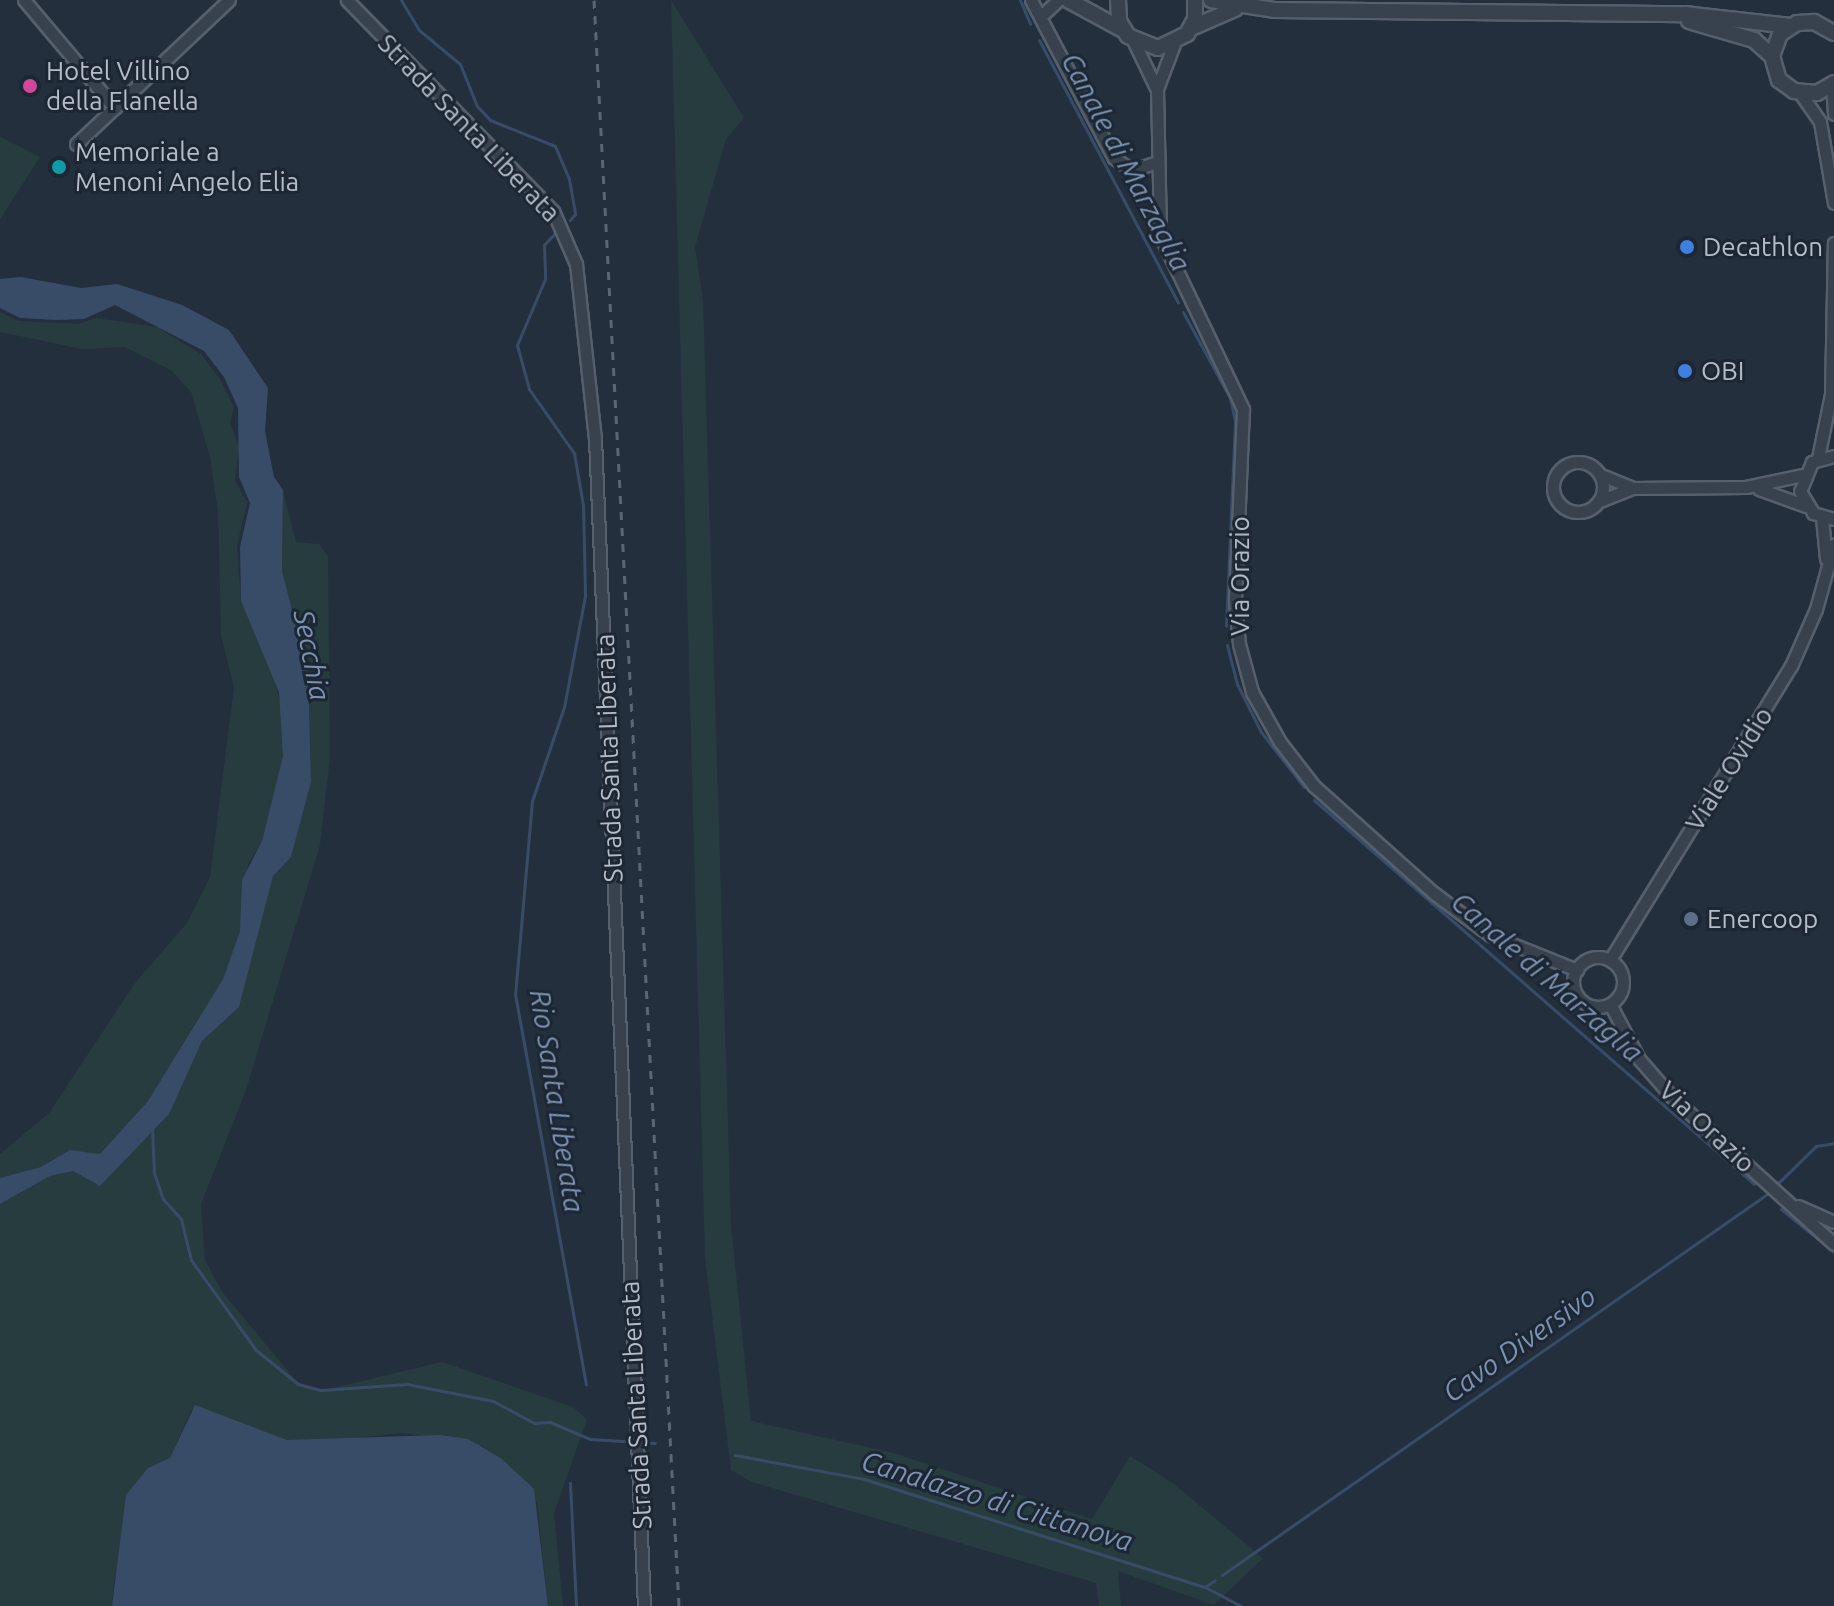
<!DOCTYPE html>
<style>
body{margin:0}
#map{position:relative;width:1834px;height:1606px;overflow:hidden;background:#242f3e;font-family:Ubuntu,sans-serif}
div>[style]{position:absolute}
.green>*{inset:0;background:#263c3f}
.water>*{inset:0;background:#394c67}
.stream>*{height:3px;margin:-1.5px;padding:0 1.5px;transform-origin:1.5px;border-radius:1.5px;background:#394c67}
.roads{filter:drop-shadow(2px 0 #565f6c) drop-shadow(-2px 0 #565f6c) drop-shadow(0 2px #565f6c) drop-shadow(0 -2px #565f6c)}
.minor>*{height:11px;margin:-5.5px;padding:0 5.5px;transform-origin:5.5px;border-radius:5.5px;background:#38414e}
.minor>.ring{margin:-5.5px;padding:0;box-sizing:content-box;background:none;border:11px solid #38414e;border-radius:50%}
.tertiary>*{height:14px;margin:-7px;padding:0 7px;transform-origin:7px;border-radius:7px;background:#38414e}
.rail>*{height:3px;margin-top:-1.5px;transform-origin:0;background:repeating-linear-gradient(90deg,#5a6575 0 8px,transparent 0 16px)}
.dots>*{width:22px;height:22px;translate:-50% -50%;box-sizing:border-box;border:4px solid #1d2633;border-radius:50%}
span{translate:-50% -50%;white-space:nowrap;text-align:center;line-height:1.15;-webkit-text-stroke:6px #1d2633;paint-order:stroke}
.poi-label{font-size:26px;color:#b4bcc9}
.left{translate:0 -50%;text-align:left}
.street-label{font-size:26px;color:#b4bcc9}
.water-label{font-size:28px;color:#7c92b1;font-style:italic}
</style>
<div id="map">
<div class="green">
<i style="clip-path:polygon(671px 0,744px 118px,726px 139px,695px 247px,703px 300px,731px 1225px,751px 1421px,894px 1453px,1092px 1519px,1130px 1456px,1174px 1484px,1263px 1558px,1214px 1605px,1118px 1571px,1121px 1606px,1099px 1606px,1096px 1583px,752px 1482px,731px 1470px,705px 1258px)"></i>
<i style="clip-path:polygon(0 137px,40px 157px,0 219px)"></i>
<i style="clip-path:polygon(0 312px,18px 321px,78px 324px,96px 318px,157px 327px,201px 354px,220px 379px,234px 407px,230px 423px,239px 447px,235px 480px,247px 503px,237px 546px,241px 601px,270px 661px,283px 714px,283px 756px,262px 841px,248px 864px,240px 931px,223px 979px,148px 1101px,100px 1154px,70px 1150px,41px 1167px,0 1178px,0 1154px,49px 1113px,135px 983px,187px 923px,210px 877px,234px 687px,221px 635px,218px 512px,210px 457px,191px 392px,171px 370px,125px 347px,82px 349px,0 332px)"></i>
<i style="clip-path:polygon(283px 490px,296px 542px,319px 544px,328px 557px,330px 757px,320px 845px,246px 1090px,201px 1204px,205px 1260px,223px 1293px,298px 1383px,320px 1391px,442px 1362px,573px 1407px,587px 1419px,554px 1513px,563px 1606px,548px 1606px,537px 1502px,468px 1440px,400px 1433px,320px 1442px,287px 1440px,191px 1410px,170px 1459px,148px 1468px,114px 1581px,112px 1606px,0 1606px,0 1204px,50px 1176px,73px 1171px,100px 1186px,144px 1139px,202px 1041px,239px 1007px,273px 875px,291px 857px,311px 782px,308px 671px,282px 571px)"></i>
</div>
<div class="water">
<i style="clip-path:polygon(21px 277px,81px 288px,117px 284px,182px 305px,229px 330px,268px 388px,265px 431px,274px 477px,283px 490px,282px 571px,308px 671px,311px 782px,291px 857px,273px 876px,239px 1007px,202px 1041px,169px 1114px,100px 1186px,73px 1171px,50px 1176px,0 1204px,0 1178px,41px 1167px,70px 1150px,100px 1154px,148px 1101px,223px 979px,240px 931px,242px 880px,262px 841px,283px 756px,279px 692px,241px 601px,240px 547px,250px 503px,239px 477px,238px 408px,224px 377px,204px 351px,115px 305px,84px 319px,58px 320px,20px 318px,0 308px,0 279px)"></i>
<i style="clip-path:polygon(195px 1405px,287px 1440px,440px 1435px,468px 1439px,502px 1459px,534px 1489px,548px 1606px,112px 1606px,126px 1495px,148px 1468px,170px 1458px)"></i>
</div>
<div class="stream">
<i style="left:401px;top:0;width:35px;rotate:59deg"></i>
<i style="left:419px;top:30px;width:53px;rotate:39.7deg"></i>
<i style="left:460px;top:64px;width:45px;rotate:68deg"></i>
<i style="left:477px;top:106px;width:19px;rotate:47deg"></i>
<i style="left:490px;top:120px;width:70px;rotate:21.8deg"></i>
<i style="left:555px;top:146px;width:36px;rotate:67deg"></i>
<i style="left:569px;top:179px;width:36px;rotate:80deg"></i>
<i style="left:575px;top:214px;width:8px;rotate:130deg"></i>
<i style="left:1020px;top:0;width:26px;rotate:67deg"></i>
<i style="left:1039px;top:40px;width:297px;rotate:62.1deg"></i>
<i style="left:556px;top:232px;width:18px;rotate:133deg"></i>
<i style="left:544px;top:245px;width:34px;rotate:88deg"></i>
<i style="left:545px;top:279px;width:72px;rotate:113deg"></i>
<i style="left:517px;top:345px;width:46px;rotate:74.7deg"></i>
<i style="left:529px;top:389px;width:78px;rotate:54.9deg"></i>
<i style="left:574px;top:453px;width:53px;rotate:80.2deg"></i>
<i style="left:583px;top:505px;width:91px;rotate:88.7deg"></i>
<i style="left:585px;top:596px;width:113px;rotate:100.7deg"></i>
<i style="left:564px;top:707px;width:99px;rotate:108.8deg"></i>
<i style="left:532px;top:801px;width:194px;rotate:95deg"></i>
<i style="left:515px;top:994px;width:397px;rotate:79.7deg"></i>
<i style="left:1183px;top:312px;width:98px;rotate:61.3deg"></i>
<i style="left:1230px;top:398px;width:24px;rotate:78deg"></i>
<i style="left:1235px;top:421px;width:205px;rotate:92.5deg"></i>
<i style="left:1227px;top:645px;width:40px;rotate:75.6deg"></i>
<i style="left:1237px;top:684px;width:54px;rotate:63.4deg"></i>
<i style="left:1261px;top:732px;width:70px;rotate:52deg"></i>
<i style="left:1314px;top:800px;width:584px;rotate:41.11deg"></i>
<i style="left:152px;top:1128px;width:45px;rotate:87.5deg"></i>
<i style="left:154px;top:1173px;width:28px;rotate:71deg"></i>
<i style="left:163px;top:1199px;width:27px;rotate:48deg"></i>
<i style="left:181px;top:1219px;width:42px;rotate:76.3deg"></i>
<i style="left:191px;top:1260px;width:111px;rotate:54.2deg"></i>
<i style="left:256px;top:1350px;width:54px;rotate:39deg"></i>
<i style="left:298px;top:1384px;width:24px;rotate:15deg"></i>
<i style="left:321px;top:1390px;width:86px;rotate:-4deg"></i>
<i style="left:407px;top:1384px;width:88px;rotate:11.2deg"></i>
<i style="left:493px;top:1401px;width:47px;rotate:28.2deg"></i>
<i style="left:534px;top:1423px;width:16px;rotate:-4deg"></i>
<i style="left:550px;top:1422px;width:43px;rotate:23deg"></i>
<i style="left:590px;top:1439px;width:65px;rotate:3.5deg"></i>
<i style="left:1775px;top:1186px;width:57px;rotate:-44.3deg"></i>
<i style="left:1816px;top:1146px;width:18px;rotate:-9deg"></i>
<i style="left:1781px;top:1209px;width:68px;rotate:39.1deg"></i>
<i style="left:735px;top:1455px;width:131px;rotate:10.5deg"></i>
<i style="left:864px;top:1479px;width:358px;rotate:17.6deg"></i>
<i style="left:1205px;top:1587px;width:41px;rotate:27.8deg"></i>
<i style="left:570px;top:1483px;width:123px;rotate:87.2deg"></i>
<i style="left:1222px;top:1575px;width:669px;rotate:-34.95deg"></i>
<i style="left:1205px;top:1587px;width:12px;rotate:-35deg"></i>
</div>
<div class="roads">
<div class="minor">
<i style="left:24px;top:0;width:141px;rotate:49.9deg"></i>
<i style="left:347px;top:0;width:295px;rotate:45.7deg"></i>
<i style="left:553px;top:211px;width:58px;rotate:66.5deg"></i>
<i style="left:576px;top:264px;width:175px;rotate:83.8deg"></i>
<i style="left:595px;top:438px;width:1169px;rotate:87.6deg"></i>
<i style="left:1031px;top:0;width:178px;rotate:62.3deg"></i>
<i style="left:1114px;top:158px;width:22px;rotate:34deg"></i>
<i style="left:1132px;top:170px;width:27px;rotate:-17deg"></i>
<i style="left:1040px;top:17px;width:25px;rotate:-43deg"></i>
<i style="left:1134px;top:42px;width:51px;rotate:64.4deg"></i>
<i style="left:1174px;top:44px;width:48px;rotate:110.7deg"></i>
<i style="left:1157px;top:89px;width:146px;rotate:88.8deg"></i>
<i style="left:1160px;top:235px;width:193px;rotate:64.5deg"></i>
<i style="left:1243px;top:409px;width:192px;rotate:92.4deg"></i>
<i style="left:1235px;top:601px;width:43px;rotate:84.7deg"></i>
<i style="left:1239px;top:644px;width:50px;rotate:74.8deg"></i>
<i style="left:1252px;top:692px;width:57px;rotate:60.8deg"></i>
<i style="left:1280px;top:742px;width:56px;rotate:52.3deg"></i>
<i style="left:1314px;top:786px;width:162px;rotate:41.8deg"></i>
<i style="left:1435px;top:894px;width:69px;rotate:36.7deg"></i>
<i style="left:1490px;top:935px;width:94px;rotate:21.9deg"></i>
<i style="left:1832px;top:85px;width:29px;rotate:86deg"></i>
<i style="left:1800px;top:93px;width:35px;rotate:55deg"></i>
<i style="left:1820px;top:122px;width:82px;rotate:80.2deg"></i>
<i style="left:76px;top:144px;width:210px;rotate:-43.3deg"></i>
<i style="left:1834px;top:456px;width:23px;rotate:165deg"></i>
<i style="left:1812px;top:462px;width:31px;rotate:112deg"></i>
<i style="left:1800px;top:491px;width:26px;rotate:59deg"></i>
<i style="left:1813px;top:513px;width:22px;rotate:16deg"></i>
<i style="left:1818px;top:458px;width:65px;rotate:-78.5deg"></i>
<i style="left:1831px;top:394px;width:151px;rotate:-88.9deg"></i>
<i class="ring" style="left:1553px;top:462px;width:39px;height:39px"></i>
<i style="left:1633px;top:488px;width:113px;rotate:-0.5deg"></i>
<i style="left:1746px;top:487px;width:57px;rotate:-12.1deg"></i>
<i style="left:1759px;top:489px;width:50px;rotate:19.9deg"></i>
<i style="left:1600px;top:501px;width:35px;rotate:-22deg"></i>
<i style="left:1633px;top:488px;width:35px;rotate:-158deg"></i>
<i style="left:1822px;top:518px;width:41px;rotate:84.4deg"></i>
<i class="ring" style="left:1573px;top:957px;width:39px;height:39px"></i>
<i style="left:1610px;top:960px;width:345px;rotate:-58.4deg"></i>
<i style="left:1791px;top:666px;width:62px;rotate:-66.3deg"></i>
<i style="left:1816px;top:609px;width:67px;rotate:-74.5deg"></i>
<i style="left:1610px;top:1004px;width:62px;rotate:62.2deg"></i>
<i style="left:1639px;top:1059px;width:50px;rotate:49deg"></i>
<i style="left:1672px;top:1097px;width:219px;rotate:42.2deg"></i>
<i style="left:1798px;top:1206px;width:39px;rotate:24deg"></i>
</div>
<div class="tertiary">
<i style="left:1068px;top:0;width:63px;rotate:28.6deg"></i>
<i style="left:1118px;top:0;width:21px;rotate:87deg"></i>
<i style="left:1119px;top:21px;width:17px;rotate:59deg"></i>
<i style="left:1128px;top:36px;width:32px;rotate:22deg"></i>
<i style="left:1158px;top:48px;width:32px;rotate:-26deg"></i>
<i style="left:1187px;top:34px;width:17px;rotate:-62deg"></i>
<i style="left:1195px;top:19px;width:19px;rotate:-90deg"></i>
<i style="left:1211px;top:0;width:65px;rotate:8.9deg"></i>
<i style="left:1275px;top:10px;width:410px;rotate:0.6deg"></i>
<i style="left:1685px;top:14px;width:106px;rotate:6.5deg"></i>
<i style="left:1689px;top:21px;width:68px;rotate:16.3deg"></i>
<i style="left:1754px;top:40px;width:24px;rotate:42deg"></i>
<i style="left:1191px;top:28px;width:48px;rotate:-23.4deg"></i>
<i style="left:1834px;top:33px;width:23px;rotate:-151deg"></i>
<i style="left:1814px;top:22px;width:17px;rotate:177deg"></i>
<i style="left:1797px;top:23px;width:20px;rotate:147deg"></i>
<i style="left:1780px;top:34px;width:23px;rotate:110deg"></i>
<i style="left:1772px;top:56px;width:25px;rotate:74deg"></i>
<i style="left:1779px;top:80px;width:19px;rotate:36deg"></i>
<i style="left:1794px;top:91px;width:23px;rotate:5deg"></i>
<i style="left:1817px;top:93px;width:20px;rotate:-30deg"></i>
</div>
</div>
<div class="rail">
<i style="left:594px;top:0;width:1608px;rotate:86.97deg"></i>
</div>
<div class="dots">
<i style="left:30px;top:86px;background:#d1479c"></i>
<i style="left:59px;top:167px;background:#0f9aa8"></i>
<i style="left:1687px;top:247px;background:#3f7fe0"></i>
<i style="left:1685px;top:371px;background:#3f7fe0"></i>
<i style="left:1691px;top:919px;background:#5c6f8a"></i>
</div>
<div class="poi-label">
<span class="left" style="left:46px;top:86px">Hotel Villino<br>della Flanella</span>
<span class="left" style="left:75px;top:167px">Memoriale a<br>Menoni Angelo Elia</span>
<span class="left" style="left:1703px;top:247px">Decathlon</span>
<span class="left" style="left:1701px;top:371px">OBI</span>
<span class="left" style="left:1707px;top:919px">Enercoop</span>
</div>
<div class="street-label">
<span style="left:469px;top:128px;rotate:46deg">Strada Santa Liberata</span>
<span style="left:1240px;top:576px;rotate:-90deg">Via Orazio</span>
<span style="left:609px;top:758px;rotate:-92deg">Strada Santa Liberata</span>
<span style="left:1729px;top:769px;rotate:-58deg">Viale Ovidio</span>
<span style="left:1707px;top:1127px;rotate:43deg">Via Orazio</span>
<span style="left:636px;top:1405px;rotate:-93deg">Strada Santa Liberata</span>
</div>
<div class="water-label">
<span style="left:1126px;top:162px;rotate:62deg">Canale di Marzaglia</span>
<span style="left:312px;top:655px;rotate:79deg">Secchia</span>
<span style="left:1547px;top:977px;rotate:41deg">Canale di Marzaglia</span>
<span style="left:557px;top:1101px;rotate:81deg">Rio Santa Liberata</span>
<span style="left:1519px;top:1344px;rotate:-35deg">Cavo Diversivo</span>
<span style="left:997px;top:1501px;rotate:17deg">Canalazzo di Cittanova</span>
</div>
</div>
